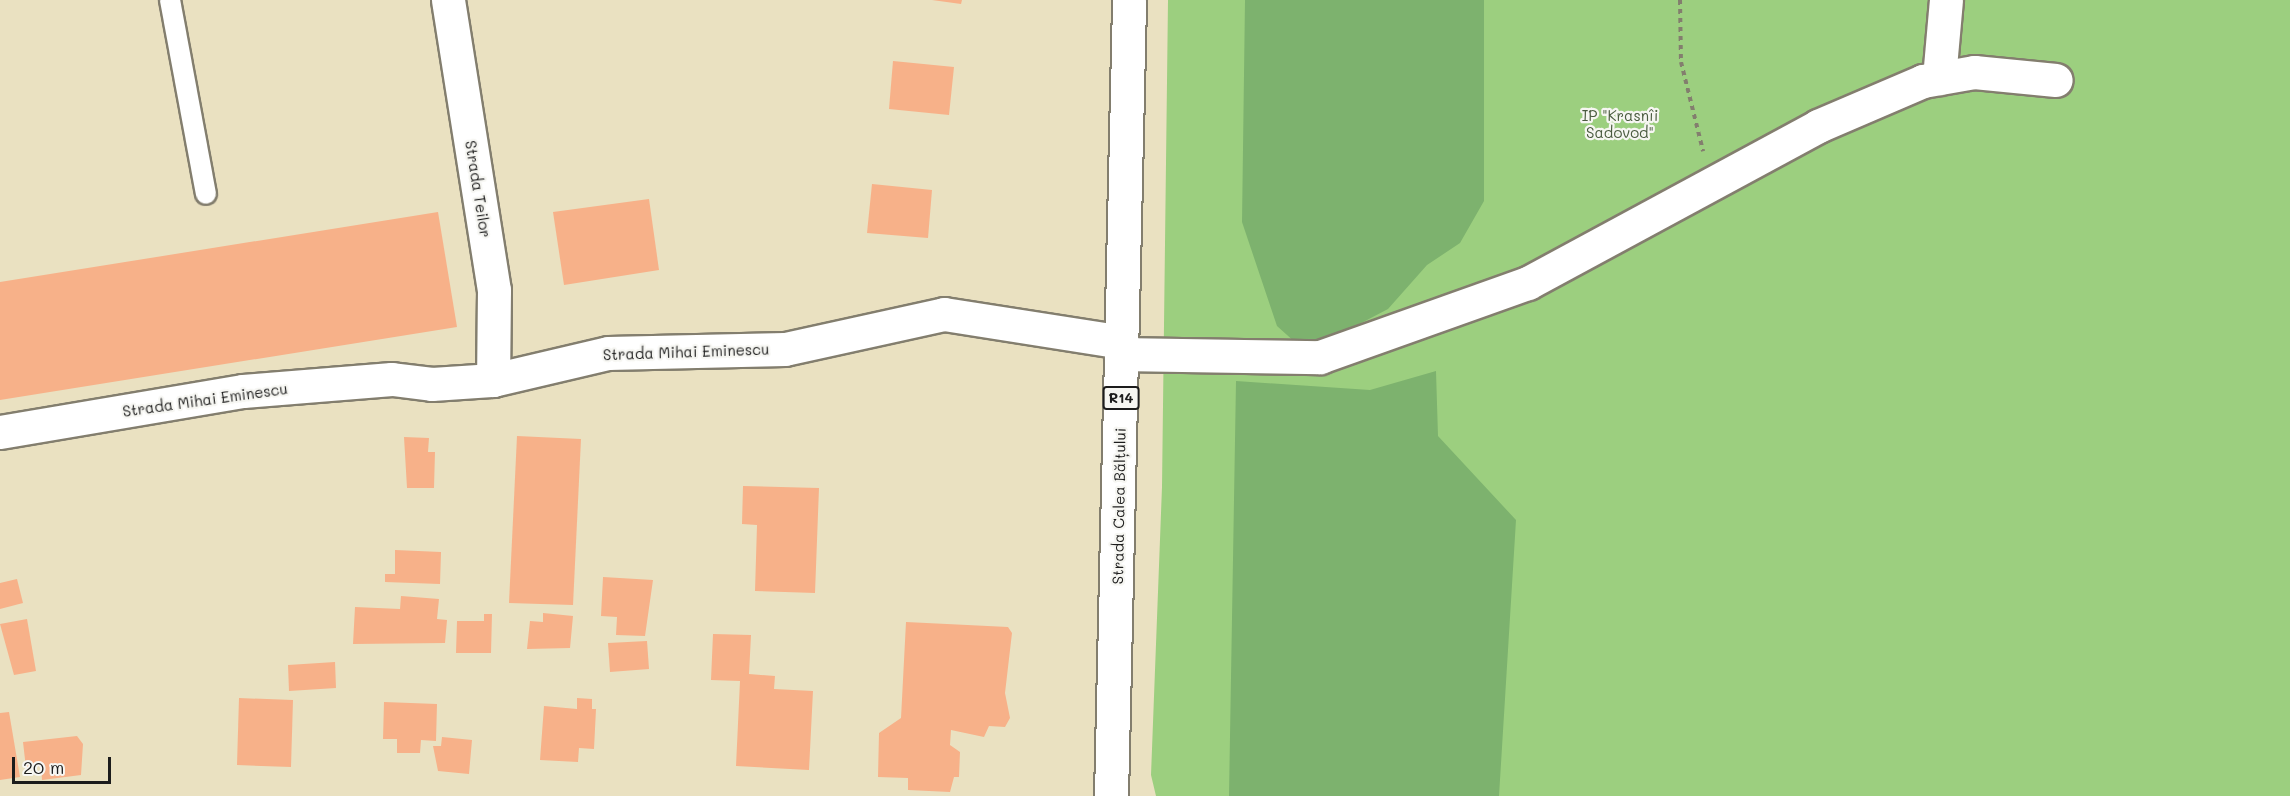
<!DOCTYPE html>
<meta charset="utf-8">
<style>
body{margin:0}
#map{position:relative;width:2290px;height:796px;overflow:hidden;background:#eae1c1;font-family:Mali,sans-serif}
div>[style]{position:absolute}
.green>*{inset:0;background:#9ccf7f}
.forest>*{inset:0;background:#7db26e}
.building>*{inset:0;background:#f7b189}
.path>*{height:4px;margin-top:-2px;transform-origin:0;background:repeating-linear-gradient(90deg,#837e6e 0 4.5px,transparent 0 9px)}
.roads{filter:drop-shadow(2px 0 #837e6e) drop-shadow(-2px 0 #837e6e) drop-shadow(0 2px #837e6e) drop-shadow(0 -2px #837e6e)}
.lane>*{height:20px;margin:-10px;padding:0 10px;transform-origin:10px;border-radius:10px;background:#fff}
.street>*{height:33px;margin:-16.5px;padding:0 16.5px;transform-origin:16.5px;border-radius:16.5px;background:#fff}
.primary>*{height:33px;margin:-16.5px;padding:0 16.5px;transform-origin:16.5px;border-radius:16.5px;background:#fff}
span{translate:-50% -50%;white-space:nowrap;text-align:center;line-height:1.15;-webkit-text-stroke:4.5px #f6f6f2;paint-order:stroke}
.shield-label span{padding:2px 4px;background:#f6f6f2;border:2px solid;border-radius:4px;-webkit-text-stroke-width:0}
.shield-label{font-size:14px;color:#1c1c1c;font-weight:700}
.park-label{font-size:15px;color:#495b3f}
.street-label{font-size:15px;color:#1c1c1c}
.scale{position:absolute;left:12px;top:757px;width:99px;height:27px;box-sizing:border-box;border:3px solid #1c1c1c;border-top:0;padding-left:8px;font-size:18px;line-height:21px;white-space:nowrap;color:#1c1c1c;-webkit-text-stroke:4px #f6f6f2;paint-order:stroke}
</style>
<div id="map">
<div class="green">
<i style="clip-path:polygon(1168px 0,2290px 0,2290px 796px,1156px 796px,1151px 775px,1162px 487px)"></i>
</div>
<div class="forest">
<i style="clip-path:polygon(1245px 0,1484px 0,1484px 201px,1460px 243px,1427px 265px,1388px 309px,1306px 352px,1277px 326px,1242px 222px)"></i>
<i style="clip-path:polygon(1436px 371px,1438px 436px,1516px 520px,1499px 796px,1229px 796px,1236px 381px,1370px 390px)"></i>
</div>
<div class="building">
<i style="clip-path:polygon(932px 0,962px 0,961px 4px)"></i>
<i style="clip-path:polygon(893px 61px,954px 67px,949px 115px,889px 109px)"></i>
<i style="clip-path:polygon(872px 184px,932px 190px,928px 238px,867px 233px)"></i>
<i style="clip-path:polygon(649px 199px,659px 270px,564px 285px,553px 212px)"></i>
<i style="clip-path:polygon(438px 212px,457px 327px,0 400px,0 282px)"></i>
<i style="clip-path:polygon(517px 436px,581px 439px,573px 605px,509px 603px)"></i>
<i style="clip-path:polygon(404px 437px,429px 438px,428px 452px,435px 452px,434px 488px,407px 488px)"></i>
<i style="clip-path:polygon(743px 486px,819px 488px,815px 593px,755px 591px,757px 525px,742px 524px)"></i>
<i style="clip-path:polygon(395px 550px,441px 552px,440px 584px,385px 582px,385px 574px,395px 574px)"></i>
<i style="clip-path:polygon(603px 577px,653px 580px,645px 636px,616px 635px,617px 617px,601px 616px)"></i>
<i style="clip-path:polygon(17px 579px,23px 603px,0 609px,0 583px)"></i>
<i style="clip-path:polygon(401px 596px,439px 599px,437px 619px,447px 620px,445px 643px,353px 644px,355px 607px,400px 609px)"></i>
<i style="clip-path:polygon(543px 613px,573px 616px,570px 648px,527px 649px,530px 621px,543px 622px)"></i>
<i style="clip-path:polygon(484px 614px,492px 614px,491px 653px,456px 653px,457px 621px,484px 621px)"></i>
<i style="clip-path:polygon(27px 619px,36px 671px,14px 675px,0 624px)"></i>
<i style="clip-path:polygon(906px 622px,1008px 627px,1012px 633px,1005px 693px,1010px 718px,1005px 727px,989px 726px,984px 737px,951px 730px,950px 745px,960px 752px,959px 777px,954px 777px,950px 792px,908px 790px,908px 778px,878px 777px,879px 733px,901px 718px)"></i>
<i style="clip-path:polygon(713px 634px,751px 635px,749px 674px,775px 676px,774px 689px,813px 691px,809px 770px,736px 766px,740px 681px,711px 680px)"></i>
<i style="clip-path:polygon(647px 641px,649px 669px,610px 672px,608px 643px)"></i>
<i style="clip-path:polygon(335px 662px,336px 688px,289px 691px,288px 665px)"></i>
<i style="clip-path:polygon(239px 698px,293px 700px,291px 767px,237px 765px)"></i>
<i style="clip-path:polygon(577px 698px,592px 699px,592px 709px,596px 709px,594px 749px,579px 748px,578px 762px,540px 760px,544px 706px,577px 709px)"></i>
<i style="clip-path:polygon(384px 702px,437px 704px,436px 741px,421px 740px,420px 753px,397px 753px,397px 739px,383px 739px)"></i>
<i style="clip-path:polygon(9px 712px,20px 777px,0 780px,0 713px)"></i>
<i style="clip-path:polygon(77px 736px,83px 744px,81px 775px,42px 780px,41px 766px,26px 768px,23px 742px)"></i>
<i style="clip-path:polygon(442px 737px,472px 740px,469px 774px,438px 771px,433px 746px,441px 746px)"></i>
</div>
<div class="path">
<i style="left:1680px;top:0;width:62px;rotate:89.1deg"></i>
<i style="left:1681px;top:62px;width:92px;rotate:76.1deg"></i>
</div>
<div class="roads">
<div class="lane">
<i style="left:170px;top:0;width:197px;rotate:79.5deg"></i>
</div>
<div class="street">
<i style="left:448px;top:0;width:294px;rotate:81deg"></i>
<i style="left:494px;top:290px;width:90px;rotate:90.6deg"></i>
<i style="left:1939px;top:78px;width:78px;rotate:-84.9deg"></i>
<i style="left:1121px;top:354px;width:199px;rotate:0.9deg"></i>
<i style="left:1320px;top:357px;width:221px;rotate:-19.6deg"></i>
<i style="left:1528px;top:283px;width:330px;rotate:-28.4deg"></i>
<i style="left:1818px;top:126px;width:114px;rotate:-23.2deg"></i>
<i style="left:1923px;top:81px;width:52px;rotate:-10deg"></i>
<i style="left:1974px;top:72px;width:82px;rotate:5.6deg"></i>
<i style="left:0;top:432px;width:246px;rotate:-9.6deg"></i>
<i style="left:243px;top:391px;width:149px;rotate:-4.6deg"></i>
<i style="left:392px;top:379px;width:40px;rotate:7.1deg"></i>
<i style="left:432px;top:384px;width:61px;rotate:-3.8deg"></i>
<i style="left:493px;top:380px;width:118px;rotate:-13.2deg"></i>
<i style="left:608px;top:353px;width:177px;rotate:-1.3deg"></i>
<i style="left:785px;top:349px;width:163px;rotate:-12.4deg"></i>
<i style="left:944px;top:314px;width:180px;rotate:8.9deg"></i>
</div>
<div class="primary">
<i style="left:1111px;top:796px;width:796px;rotate:-88.7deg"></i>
</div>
</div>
<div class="shield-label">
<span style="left:1121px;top:398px">R14</span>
</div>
<div class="park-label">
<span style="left:1620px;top:124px">IP "Krasnîi<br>Sadovod"</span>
</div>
<div class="street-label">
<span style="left:478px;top:189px;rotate:81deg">Strada Teilor</span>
<span style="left:686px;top:352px;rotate:-2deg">Strada Mihai Eminescu</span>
<span style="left:205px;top:400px;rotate:-8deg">Strada Mihai Eminescu</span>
<span style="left:1119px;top:506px;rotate:-89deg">Strada Calea Bălțului</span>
</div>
<div class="scale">20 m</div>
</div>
